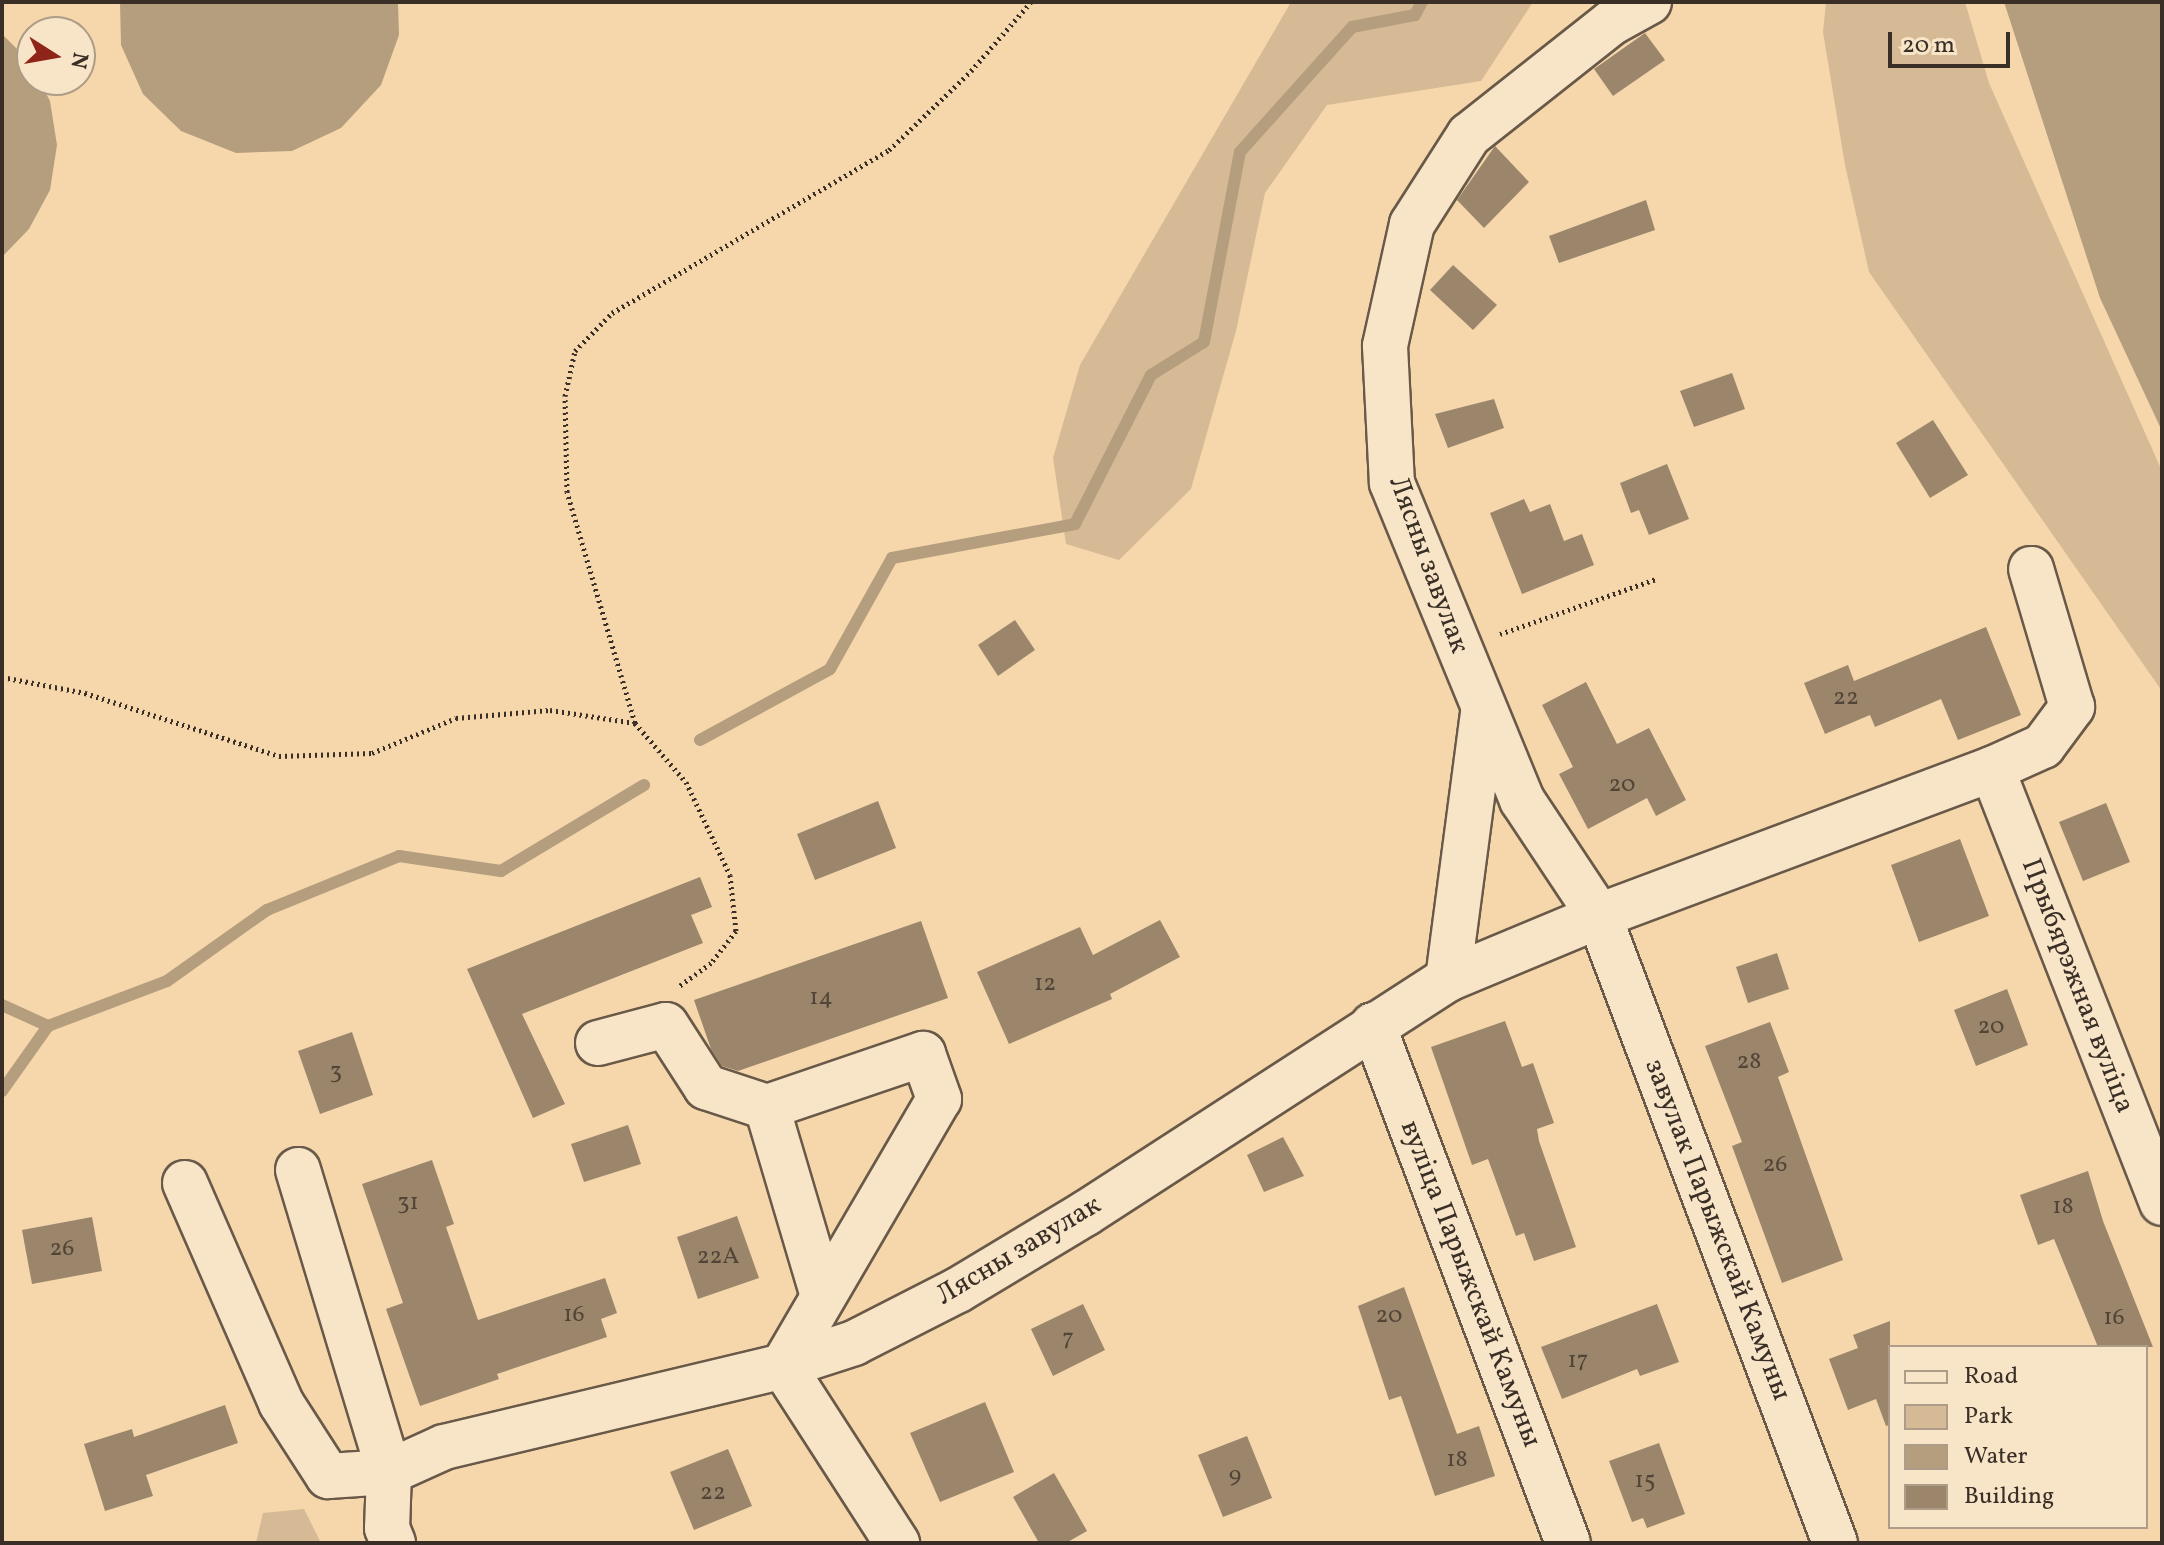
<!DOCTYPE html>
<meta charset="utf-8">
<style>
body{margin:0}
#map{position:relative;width:2164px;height:1545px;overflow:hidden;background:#f5d7ab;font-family:Vollkorn,serif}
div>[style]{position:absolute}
.green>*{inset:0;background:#d5ba95}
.water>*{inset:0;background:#b59e7e}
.stream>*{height:12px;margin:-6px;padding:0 6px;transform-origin:6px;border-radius:6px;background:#b59e7e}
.building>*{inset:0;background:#9b866c}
.path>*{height:5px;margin-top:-2.5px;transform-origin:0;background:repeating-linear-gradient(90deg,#3a2f27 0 2px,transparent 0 6px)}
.roads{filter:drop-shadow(2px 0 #695948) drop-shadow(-2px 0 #695948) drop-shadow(0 2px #695948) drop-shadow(0 -2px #695948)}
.minor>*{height:44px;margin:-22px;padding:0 22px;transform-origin:22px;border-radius:22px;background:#f8e5c8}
span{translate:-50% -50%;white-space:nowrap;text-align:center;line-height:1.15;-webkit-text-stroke:6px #f8e5c8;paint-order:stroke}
.number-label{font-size:24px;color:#524538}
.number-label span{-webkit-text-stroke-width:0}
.street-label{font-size:28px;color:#3a2f27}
.frame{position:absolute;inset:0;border:4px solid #3a2f27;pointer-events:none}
.legend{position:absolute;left:1888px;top:1345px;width:260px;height:184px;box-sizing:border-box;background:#f8e5c8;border:2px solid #ac9c88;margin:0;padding:10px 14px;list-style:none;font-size:24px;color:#3a2f27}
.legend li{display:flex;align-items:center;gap:16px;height:40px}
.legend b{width:40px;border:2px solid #ac9c88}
.north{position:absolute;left:16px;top:16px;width:80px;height:80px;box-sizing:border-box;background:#f8e5c8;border:2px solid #ac9c88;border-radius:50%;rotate:101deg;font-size:22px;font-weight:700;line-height:32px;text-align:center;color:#3a2f27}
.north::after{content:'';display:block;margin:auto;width:28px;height:36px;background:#8f2418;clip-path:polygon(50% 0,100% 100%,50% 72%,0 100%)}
.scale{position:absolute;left:1888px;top:32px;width:122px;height:36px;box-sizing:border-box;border:4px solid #3a2f27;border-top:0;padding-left:10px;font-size:24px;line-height:28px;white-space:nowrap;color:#3a2f27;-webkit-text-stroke:6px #f8e5c8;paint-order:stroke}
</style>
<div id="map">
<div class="green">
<i style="clip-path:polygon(1291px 2px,1533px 2px,1481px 81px,1327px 105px,1265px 193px,1236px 331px,1191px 489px,1119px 560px,1066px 544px,1053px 458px,1080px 365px)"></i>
<i style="clip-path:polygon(1826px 2px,1965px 2px,1989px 83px,2162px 471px,2162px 691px,1869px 272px,1845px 165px,1823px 32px)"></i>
<i style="clip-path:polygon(304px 1509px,321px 1543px,256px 1543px,263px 1513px)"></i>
</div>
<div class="water">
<i style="clip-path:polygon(120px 2px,398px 2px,399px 35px,381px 85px,341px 128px,292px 151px,236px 153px,181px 131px,143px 94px,121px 45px)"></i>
<i style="clip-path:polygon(2004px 2px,2162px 2px,2162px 431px,2100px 298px)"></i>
<i style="clip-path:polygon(2px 34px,30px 62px,32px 80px,39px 80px,50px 101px,57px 145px,50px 190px,29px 229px,2px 257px)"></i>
</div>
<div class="stream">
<i style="left:700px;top:740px;width:148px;rotate:-28.6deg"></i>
<i style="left:830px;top:669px;width:127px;rotate:-60.8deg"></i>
<i style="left:892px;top:558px;width:186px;rotate:-10.5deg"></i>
<i style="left:1075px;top:524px;width:167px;rotate:-63deg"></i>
<i style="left:1151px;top:375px;width:62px;rotate:-31.9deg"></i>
<i style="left:1204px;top:342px;width:193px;rotate:-79.3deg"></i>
<i style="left:1240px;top:152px;width:168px;rotate:-48.1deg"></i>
<i style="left:1352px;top:27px;width:64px;rotate:-10.8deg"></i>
<i style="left:1415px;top:15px;width:15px;rotate:-62deg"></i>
<i style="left:2px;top:1005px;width:51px;rotate:24.5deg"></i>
<i style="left:2px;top:1091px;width:80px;rotate:-54.7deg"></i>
<i style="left:48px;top:1026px;width:127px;rotate:-20.7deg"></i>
<i style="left:167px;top:981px;width:123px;rotate:-35.4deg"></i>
<i style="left:267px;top:910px;width:143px;rotate:-22.2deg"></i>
<i style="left:399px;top:856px;width:103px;rotate:8.4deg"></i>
<i style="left:501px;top:871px;width:167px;rotate:-31deg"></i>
</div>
<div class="building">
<i style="clip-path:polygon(1645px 33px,1665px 60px,1613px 96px,1594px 69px)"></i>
<i style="clip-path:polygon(1495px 146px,1529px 182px,1484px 228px,1457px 200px)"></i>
<i style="clip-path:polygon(1646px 200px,1655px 230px,1559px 263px,1549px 236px)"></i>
<i style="clip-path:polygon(1453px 265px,1497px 305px,1473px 330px,1430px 290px)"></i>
<i style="clip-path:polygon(1732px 373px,1745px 409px,1694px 427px,1680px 391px)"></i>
<i style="clip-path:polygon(1494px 399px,1504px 428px,1448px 448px,1435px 414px)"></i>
<i style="clip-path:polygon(1933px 420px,1968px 475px,1930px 498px,1896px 443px)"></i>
<i style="clip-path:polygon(1667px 464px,1689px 519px,1649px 535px,1639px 510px,1631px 513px,1620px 483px)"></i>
<i style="clip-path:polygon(1524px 499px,1530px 512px,1550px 504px,1564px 541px,1582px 534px,1594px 565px,1522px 594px,1490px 513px)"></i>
<i style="clip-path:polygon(1015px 620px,1035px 650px,998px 676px,978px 645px)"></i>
<i style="clip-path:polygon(1986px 627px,2021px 715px,1958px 740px,1941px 699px,1875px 727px,1870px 715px,1825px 734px,1804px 683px,1848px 665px,1854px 681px)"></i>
<i style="clip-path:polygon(1586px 682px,1617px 744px,1649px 728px,1686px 800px,1656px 816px,1647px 798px,1588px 829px,1559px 774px,1573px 767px,1542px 705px)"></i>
<i style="clip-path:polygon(878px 801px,896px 848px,815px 880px,797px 834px)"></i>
<i style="clip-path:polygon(2106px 803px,2130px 862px,2083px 881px,2059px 822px)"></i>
<i style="clip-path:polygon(1960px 839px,1989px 916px,1919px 942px,1891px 865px)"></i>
<i style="clip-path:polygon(700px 877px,712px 907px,691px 915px,703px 943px,522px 1014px,565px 1104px,533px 1118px,467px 969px)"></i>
<i style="clip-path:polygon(1160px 920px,1180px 957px,1110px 994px,1112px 999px,1009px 1044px,977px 972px,1080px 927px,1093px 955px)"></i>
<i style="clip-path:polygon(921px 921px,948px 998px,738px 1071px,722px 1066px,711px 1049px,694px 1000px)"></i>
<i style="clip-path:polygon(1777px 953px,1789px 989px,1748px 1003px,1736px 967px)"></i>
<i style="clip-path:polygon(2007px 989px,2028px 1045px,1976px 1066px,1954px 1010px)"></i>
<i style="clip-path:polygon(1505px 1021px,1522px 1067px,1533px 1063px,1554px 1123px,1537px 1129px,1539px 1141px,1576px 1247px,1534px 1261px,1524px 1233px,1516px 1236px,1488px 1159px,1472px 1165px,1431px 1047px)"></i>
<i style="clip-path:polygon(1770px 1022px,1789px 1072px,1778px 1077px,1843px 1260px,1782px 1283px,1732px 1146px,1742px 1142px,1705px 1046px)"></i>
<i style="clip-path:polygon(352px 1032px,373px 1095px,320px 1114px,298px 1051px)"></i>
<i style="clip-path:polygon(628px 1125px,641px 1164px,584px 1182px,571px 1144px)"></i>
<i style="clip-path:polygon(1283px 1137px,1304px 1176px,1264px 1192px,1247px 1155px)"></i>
<i style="clip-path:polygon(432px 1160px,454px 1224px,446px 1227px,478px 1320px,605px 1278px,617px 1313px,601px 1319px,607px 1337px,497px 1374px,499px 1379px,420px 1406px,386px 1309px,403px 1303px,362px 1184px)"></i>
<i style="clip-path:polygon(2088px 1171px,2103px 1221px,2153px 1347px,2098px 1347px,2054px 1239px,2038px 1245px,2020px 1195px)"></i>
<i style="clip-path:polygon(737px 1216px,759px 1278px,698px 1299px,677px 1237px)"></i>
<i style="clip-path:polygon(92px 1217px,102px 1271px,32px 1284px,22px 1230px)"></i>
<i style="clip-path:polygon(1404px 1287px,1457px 1434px,1479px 1426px,1495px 1476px,1435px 1496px,1401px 1396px,1389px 1400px,1358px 1306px)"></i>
<i style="clip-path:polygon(1083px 1304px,1105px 1350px,1053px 1376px,1031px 1329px)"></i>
<i style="clip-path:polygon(1657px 1304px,1679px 1362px,1640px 1376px,1637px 1369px,1562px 1399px,1541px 1347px)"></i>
<i style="clip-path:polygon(1890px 1321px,1890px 1425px,1886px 1426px,1876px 1399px,1848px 1410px,1829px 1359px,1858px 1348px,1853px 1335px)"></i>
<i style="clip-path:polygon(985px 1402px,1014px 1472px,940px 1502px,910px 1433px)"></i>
<i style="clip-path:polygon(225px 1405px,238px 1443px,146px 1475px,153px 1496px,105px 1511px,84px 1444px,132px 1429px,134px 1437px)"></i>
<i style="clip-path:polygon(1247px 1436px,1272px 1498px,1223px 1517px,1198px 1455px)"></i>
<i style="clip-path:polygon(1659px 1443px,1685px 1514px,1647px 1528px,1643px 1518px,1632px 1522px,1609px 1461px)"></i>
<i style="clip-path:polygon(728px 1449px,752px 1506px,694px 1530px,670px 1472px)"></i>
<i style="clip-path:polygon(1054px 1473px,1087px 1531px,1066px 1543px,1039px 1543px,1013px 1497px)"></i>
</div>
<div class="path">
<i style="left:1500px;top:634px;width:165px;rotate:-19.4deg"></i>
<i style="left:2px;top:677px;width:85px;rotate:10.9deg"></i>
<i style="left:85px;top:693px;width:204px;rotate:18deg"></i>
<i style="left:279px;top:756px;width:93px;rotate:-1.8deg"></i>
<i style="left:372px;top:753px;width:91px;rotate:-22.6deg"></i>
<i style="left:456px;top:718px;width:94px;rotate:-4.9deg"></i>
<i style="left:550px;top:710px;width:86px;rotate:8.7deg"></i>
<i style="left:635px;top:723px;width:78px;rotate:49.2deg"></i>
<i style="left:686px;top:782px;width:103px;rotate:64.7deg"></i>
<i style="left:730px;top:875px;width:56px;rotate:83.9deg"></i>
<i style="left:736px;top:931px;width:41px;rotate:128deg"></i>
<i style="left:711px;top:963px;width:41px;rotate:144deg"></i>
<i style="left:635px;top:723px;width:241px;rotate:-106.4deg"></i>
<i style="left:567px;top:492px;width:96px;rotate:-91.2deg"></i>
<i style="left:565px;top:396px;width:46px;rotate:-77.5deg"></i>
<i style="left:575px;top:351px;width:53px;rotate:-45.8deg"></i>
<i style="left:612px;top:313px;width:321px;rotate:-30.5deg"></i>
<i style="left:889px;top:150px;width:114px;rotate:-43.9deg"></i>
<i style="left:971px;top:71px;width:91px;rotate:-49deg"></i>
</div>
<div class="roads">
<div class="minor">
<i style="left:1649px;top:2px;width:43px;rotate:151.1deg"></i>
<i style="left:1611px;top:23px;width:181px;rotate:141.7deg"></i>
<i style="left:1469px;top:135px;width:106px;rotate:122.6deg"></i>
<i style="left:1412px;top:224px;width:125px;rotate:102.5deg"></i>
<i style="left:1385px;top:346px;width:137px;rotate:87.1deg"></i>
<i style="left:1392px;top:483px;width:343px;rotate:67.7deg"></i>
<i style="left:1522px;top:800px;width:139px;rotate:56.4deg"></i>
<i style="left:1599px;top:916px;width:670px;rotate:69.37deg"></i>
<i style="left:1992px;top:769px;width:466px;rotate:68.6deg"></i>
<i style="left:1448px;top:979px;width:269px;rotate:-82.5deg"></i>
<i style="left:1373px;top:1025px;width:553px;rotate:69.37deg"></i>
<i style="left:598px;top:1043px;width:70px;rotate:-14.8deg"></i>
<i style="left:666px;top:1025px;width:74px;rotate:57.2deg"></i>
<i style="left:706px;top:1087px;width:64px;rotate:18.2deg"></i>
<i style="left:767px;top:1107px;width:165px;rotate:-18.8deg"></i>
<i style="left:923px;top:1054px;width:48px;rotate:70.4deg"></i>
<i style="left:939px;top:1099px;width:309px;rotate:120.3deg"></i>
<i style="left:783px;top:1366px;width:211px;rotate:57.2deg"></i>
<i style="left:767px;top:1107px;width:197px;rotate:73.5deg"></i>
<i style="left:298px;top:1170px;width:315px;rotate:73.2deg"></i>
<i style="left:389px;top:1472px;width:56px;rotate:92deg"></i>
<i style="left:387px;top:1528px;width:16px;rotate:68deg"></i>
<i style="left:185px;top:1183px;width:240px;rotate:66.4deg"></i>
<i style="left:281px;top:1403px;width:87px;rotate:57.2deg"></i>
<i style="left:328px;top:1476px;width:61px;rotate:-3.8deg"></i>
<i style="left:389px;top:1472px;width:60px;rotate:-24.4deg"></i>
<i style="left:444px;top:1447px;width:349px;rotate:-13.4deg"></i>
<i style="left:783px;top:1366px;width:75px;rotate:-17.9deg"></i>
<i style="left:854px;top:1343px;width:117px;rotate:-27deg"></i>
<i style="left:958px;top:1290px;width:149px;rotate:-31deg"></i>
<i style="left:1086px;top:1213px;width:431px;rotate:-32.9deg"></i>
<i style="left:1448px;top:979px;width:164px;rotate:-22.6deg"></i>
<i style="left:1599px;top:916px;width:420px;rotate:-20.5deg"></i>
<i style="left:1992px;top:769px;width:56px;rotate:-24.3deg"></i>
<i style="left:2043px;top:746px;width:49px;rotate:-53.4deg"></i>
<i style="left:2072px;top:707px;width:144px;rotate:-106.5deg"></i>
</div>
</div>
<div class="number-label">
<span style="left:1846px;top:699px">22</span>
<span style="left:1622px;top:786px">20</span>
<span style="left:1045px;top:985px">12</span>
<span style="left:821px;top:999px">14</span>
<span style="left:1991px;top:1028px">20</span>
<span style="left:1749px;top:1063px">28</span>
<span style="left:336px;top:1073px">3</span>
<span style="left:1775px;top:1166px">26</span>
<span style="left:408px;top:1204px">31</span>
<span style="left:2063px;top:1208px">18</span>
<span style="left:62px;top:1250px">26</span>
<span style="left:718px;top:1258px">22А</span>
<span style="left:574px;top:1316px">16</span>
<span style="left:1389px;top:1317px">20</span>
<span style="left:2114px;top:1319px">16</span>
<span style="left:1068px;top:1340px">7</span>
<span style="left:1578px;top:1362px">17</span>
<span style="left:1457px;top:1461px">18</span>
<span style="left:1235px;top:1477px">9</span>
<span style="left:1645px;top:1482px">15</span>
<span style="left:713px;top:1494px">22</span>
</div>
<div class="street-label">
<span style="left:1428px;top:565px;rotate:70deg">Лясны завулак</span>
<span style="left:2077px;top:986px;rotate:69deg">Прыбярэжная вуліца</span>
<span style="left:1717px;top:1230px;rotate:69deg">завулак Парыжскай Камуны</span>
<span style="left:1019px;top:1251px;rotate:-31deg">Лясны завулак</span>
<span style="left:1470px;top:1284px;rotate:69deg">вуліца Парыжскай Камуны</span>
</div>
<div class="frame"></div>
<ul class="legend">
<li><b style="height:10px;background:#f8e5c8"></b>Road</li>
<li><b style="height:22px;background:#d5ba95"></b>Park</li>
<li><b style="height:22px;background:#b59e7e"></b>Water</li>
<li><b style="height:22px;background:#9b866c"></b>Building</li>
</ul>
<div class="north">N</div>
<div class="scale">20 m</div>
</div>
